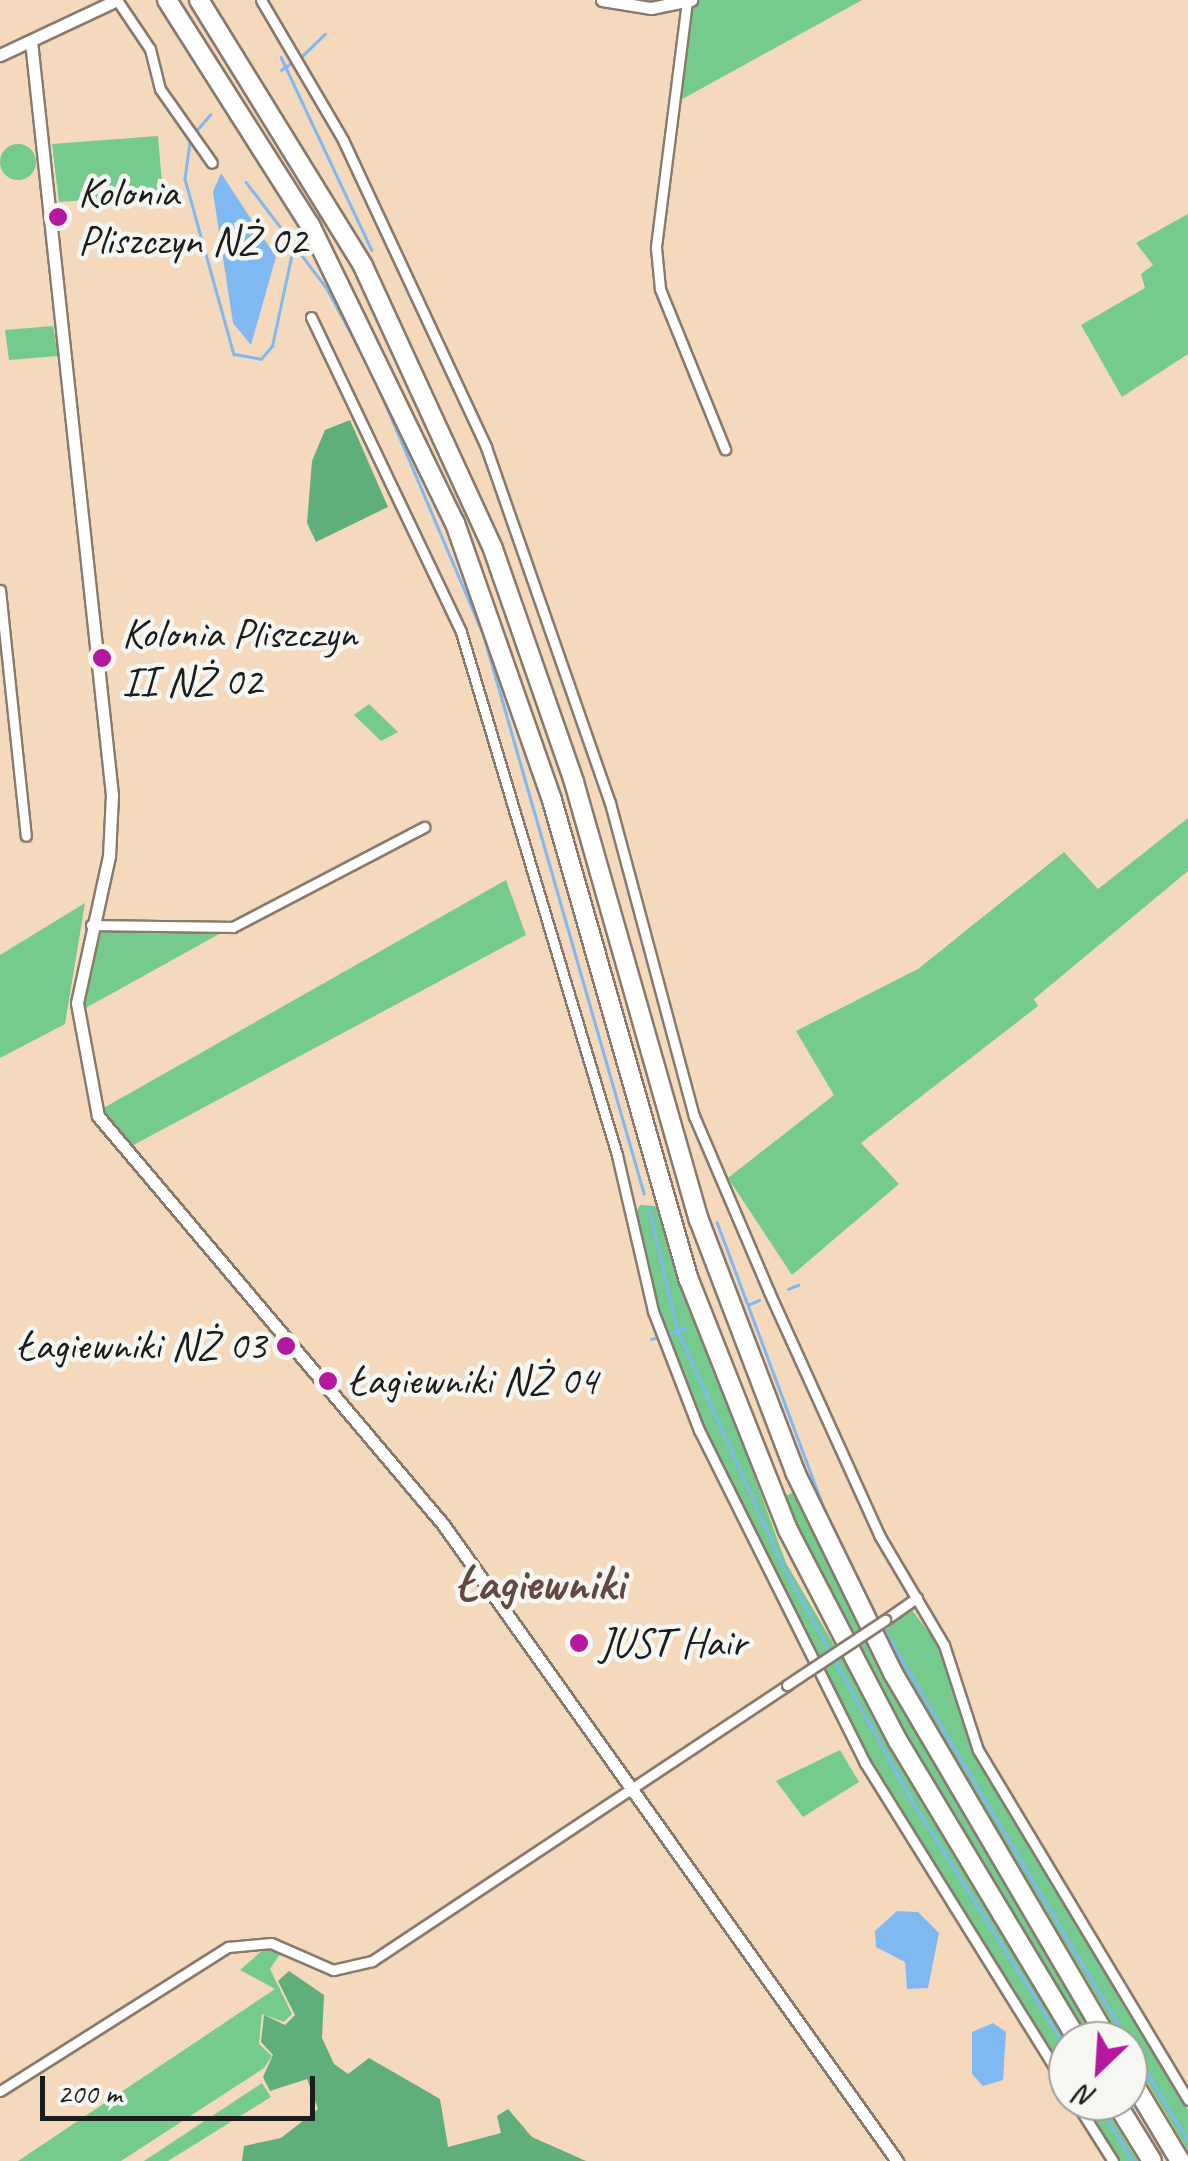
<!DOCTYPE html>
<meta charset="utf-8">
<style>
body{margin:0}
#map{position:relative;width:1188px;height:2161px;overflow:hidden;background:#f4d9bc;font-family:Caveat,sans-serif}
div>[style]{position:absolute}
.green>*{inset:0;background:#75ca8e}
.round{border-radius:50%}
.forest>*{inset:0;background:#60ae79}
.water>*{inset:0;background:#80b9f1}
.stream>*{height:2.5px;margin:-1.25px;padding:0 1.25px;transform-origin:1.25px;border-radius:1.25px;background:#80b9f1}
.roads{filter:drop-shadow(2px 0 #887a6c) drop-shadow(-2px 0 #887a6c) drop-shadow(0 2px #887a6c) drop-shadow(0 -2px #887a6c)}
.minor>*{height:9px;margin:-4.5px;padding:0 4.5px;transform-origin:4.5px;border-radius:4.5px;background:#fff}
.tertiary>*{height:11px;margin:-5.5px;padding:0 5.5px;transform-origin:5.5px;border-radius:5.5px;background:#fff}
.motorway>*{height:18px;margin:-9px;padding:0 9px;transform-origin:9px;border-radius:9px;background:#fff}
.bridges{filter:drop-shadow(2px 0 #887a6c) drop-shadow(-2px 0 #887a6c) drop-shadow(0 2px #887a6c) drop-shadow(0 -2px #887a6c)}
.minor-bridge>*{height:9px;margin:-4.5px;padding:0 4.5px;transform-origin:4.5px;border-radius:4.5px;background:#fff}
.dots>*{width:28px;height:28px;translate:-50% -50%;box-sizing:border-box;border:5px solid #f6f6f2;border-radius:50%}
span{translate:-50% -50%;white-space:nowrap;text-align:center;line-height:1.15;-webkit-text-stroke:9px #f6f6f2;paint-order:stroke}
.poi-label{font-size:42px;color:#1c1c1c}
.left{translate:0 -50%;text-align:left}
.right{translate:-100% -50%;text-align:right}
.quarter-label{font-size:48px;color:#634842;font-weight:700}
.north{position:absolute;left:1048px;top:2021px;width:100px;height:100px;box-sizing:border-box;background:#f6f6f2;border:2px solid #9f9f9c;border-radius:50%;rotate:205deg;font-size:28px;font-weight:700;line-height:40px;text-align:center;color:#1c1c1c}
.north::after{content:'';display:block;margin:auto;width:35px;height:45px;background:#b5179e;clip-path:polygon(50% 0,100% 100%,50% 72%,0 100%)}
.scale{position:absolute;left:40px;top:2076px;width:275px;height:45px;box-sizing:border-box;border:5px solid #1c1c1c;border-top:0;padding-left:12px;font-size:30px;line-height:35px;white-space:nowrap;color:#1c1c1c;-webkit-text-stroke:8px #f6f6f2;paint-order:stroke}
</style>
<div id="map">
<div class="green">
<i style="clip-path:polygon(685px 0,862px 0,668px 107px)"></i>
<i style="clip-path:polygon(158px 136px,163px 195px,59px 202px,52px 144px)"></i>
<i class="round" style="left:0;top:144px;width:36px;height:36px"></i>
<i style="clip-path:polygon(1188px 214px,1188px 354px,1122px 397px,1081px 325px,1145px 288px,1141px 274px,1153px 265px,1136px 243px)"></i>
<i style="clip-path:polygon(53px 326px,58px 356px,9px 360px,5px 330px)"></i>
<i style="clip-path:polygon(369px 704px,398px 732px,381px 741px,354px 715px)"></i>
<i style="clip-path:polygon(1188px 818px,1188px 871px,1034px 999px,1038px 1006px,861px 1143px,899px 1184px,792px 1275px,728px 1178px,834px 1095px,796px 1031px,918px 969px,1064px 852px,1098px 889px)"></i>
<i style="clip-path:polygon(506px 880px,526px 935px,126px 1149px,100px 1110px)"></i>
<i style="clip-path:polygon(85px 903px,65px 1024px,0 1058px,0 955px)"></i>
<i style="clip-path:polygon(96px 929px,221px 933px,82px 1010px)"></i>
<i style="clip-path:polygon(640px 1205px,656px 1206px,786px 1563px,1068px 2043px,1068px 2083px,888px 1793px,777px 1594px,662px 1331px,634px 1217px)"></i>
<i style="clip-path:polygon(797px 1491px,917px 1731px,1097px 2041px,1088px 2041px,906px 1746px,780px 1498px)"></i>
<i style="clip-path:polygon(912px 1610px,941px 1649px,983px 1766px,1188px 2110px,1188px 2151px,881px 1633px)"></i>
<i style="clip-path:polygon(840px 1750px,859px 1782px,803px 1817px,776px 1781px)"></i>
<i style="clip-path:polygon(270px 1944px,282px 1951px,270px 1969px,292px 2014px,284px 2022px,262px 2014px,259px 2044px,272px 2056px,264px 2068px,121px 2161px,18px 2161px,275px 1989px,240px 1970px)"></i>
<i style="clip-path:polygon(262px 2083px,271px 2097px,168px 2161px,144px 2161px)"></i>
<i style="clip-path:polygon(1080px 2101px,1101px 2101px,1138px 2161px,1118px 2161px)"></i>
</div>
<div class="forest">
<i style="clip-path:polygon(350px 420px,388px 507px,316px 542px,307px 523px,312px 461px,325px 430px)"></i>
<i style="clip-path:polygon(289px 1971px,324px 1995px,322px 2038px,334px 2064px,348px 2074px,369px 2058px,440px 2099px,448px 2147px,501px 2133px,497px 2116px,508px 2109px,532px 2137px,586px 2161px,242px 2161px,244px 2146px,281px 2138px,318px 2109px,307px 2079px,270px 2091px,263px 2077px,273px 2055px,261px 2042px,264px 2015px,285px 2025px,295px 2015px,278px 1981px)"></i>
</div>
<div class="water">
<i style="clip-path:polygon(221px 173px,276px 257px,251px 345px,233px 323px,213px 192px)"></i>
<i style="clip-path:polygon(897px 1911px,918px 1912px,939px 1933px,928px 1988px,907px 1989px,905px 1962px,876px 1947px,875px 1931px)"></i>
<i style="clip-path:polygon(993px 2023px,1006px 2032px,1003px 2080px,983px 2086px,972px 2074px,972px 2032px)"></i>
</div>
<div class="stream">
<i style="left:281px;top:57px;width:213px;rotate:64.8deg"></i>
<i style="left:301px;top:57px;width:33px;rotate:-44deg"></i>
<i style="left:281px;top:70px;width:12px;rotate:-35deg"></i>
<i style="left:195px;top:132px;width:23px;rotate:-49deg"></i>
<i style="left:190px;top:143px;width:36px;rotate:98deg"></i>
<i style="left:185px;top:179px;width:182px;rotate:74.4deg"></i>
<i style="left:234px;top:354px;width:27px;rotate:10deg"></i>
<i style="left:261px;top:359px;width:17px;rotate:-50deg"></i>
<i style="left:272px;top:346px;width:100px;rotate:-77.9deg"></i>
<i style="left:246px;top:182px;width:132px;rotate:52.7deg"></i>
<i style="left:326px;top:287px;width:97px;rotate:61.6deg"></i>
<i style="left:372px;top:372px;width:284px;rotate:67deg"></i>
<i style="left:483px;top:633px;width:583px;rotate:73.96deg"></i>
<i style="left:649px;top:1209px;width:125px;rotate:76.6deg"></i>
<i style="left:678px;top:1331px;width:255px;rotate:65.9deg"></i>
<i style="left:782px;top:1564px;width:266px;rotate:61.2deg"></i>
<i style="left:910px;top:1797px;width:299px;rotate:58.1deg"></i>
<i style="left:717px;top:1222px;width:305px;rotate:69.5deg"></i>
<i style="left:824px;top:1508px;width:123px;rotate:64.1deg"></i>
<i style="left:788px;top:1289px;width:11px;rotate:-22deg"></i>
<i style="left:748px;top:1305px;width:12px;rotate:-24deg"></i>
<i style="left:667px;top:1334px;width:19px;rotate:-18deg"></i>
<i style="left:651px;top:1339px;width:4px;rotate:-14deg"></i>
<i style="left:882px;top:1626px;width:482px;rotate:59.3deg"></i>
<i style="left:1129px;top:2043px;width:114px;rotate:58.7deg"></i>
<i style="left:1098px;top:2101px;width:69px;rotate:60.5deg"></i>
</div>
<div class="roads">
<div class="minor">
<i style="left:117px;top:0;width:59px;rotate:56deg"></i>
<i style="left:150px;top:49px;width:41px;rotate:76deg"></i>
<i style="left:160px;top:89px;width:90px;rotate:54.9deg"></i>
<i style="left:261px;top:0;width:162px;rotate:59.6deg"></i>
<i style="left:343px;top:140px;width:339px;rotate:65deg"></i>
<i style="left:486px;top:447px;width:377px;rotate:70.8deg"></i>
<i style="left:610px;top:803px;width:324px;rotate:75deg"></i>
<i style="left:694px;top:1116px;width:191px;rotate:66.9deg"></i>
<i style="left:769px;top:1292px;width:267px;rotate:65.6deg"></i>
<i style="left:879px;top:1535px;width:128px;rotate:59.4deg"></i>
<i style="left:944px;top:1645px;width:110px;rotate:72.1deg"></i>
<i style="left:978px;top:1750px;width:408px;rotate:59deg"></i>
<i style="left:687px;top:1px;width:249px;rotate:97.2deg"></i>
<i style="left:656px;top:248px;width:41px;rotate:84.4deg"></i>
<i style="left:660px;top:289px;width:173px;rotate:67.9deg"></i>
<i style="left:311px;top:317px;width:349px;rotate:64.5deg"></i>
<i style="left:461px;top:632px;width:546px;rotate:73.39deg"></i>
<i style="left:617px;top:1155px;width:160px;rotate:77deg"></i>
<i style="left:653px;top:1311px;width:128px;rotate:68.9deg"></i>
<i style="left:699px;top:1430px;width:372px;rotate:63.5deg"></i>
<i style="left:865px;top:1763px;width:384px;rotate:58.1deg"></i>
<i style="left:0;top:590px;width:247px;rotate:84deg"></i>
<i style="left:91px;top:925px;width:142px;rotate:0.8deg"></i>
<i style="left:233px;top:927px;width:216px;rotate:-27.6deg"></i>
<i style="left:885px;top:1620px;width:39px;rotate:-35deg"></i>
<i style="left:0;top:2091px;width:270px;rotate:-32.3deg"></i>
<i style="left:228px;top:1947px;width:43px;rotate:-5.3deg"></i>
<i style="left:271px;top:1943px;width:68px;rotate:23.5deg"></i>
<i style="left:333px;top:1970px;width:40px;rotate:-13deg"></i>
<i style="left:372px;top:1961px;width:498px;rotate:-33.6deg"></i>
<i style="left:1075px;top:2101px;width:71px;rotate:57.7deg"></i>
</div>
<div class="tertiary">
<i style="left:602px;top:0;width:50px;rotate:9.3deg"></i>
<i style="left:651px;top:8px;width:41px;rotate:-11.3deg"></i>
<i style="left:31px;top:41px;width:758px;rotate:83.87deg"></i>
<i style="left:112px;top:795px;width:61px;rotate:92.8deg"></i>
<i style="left:109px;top:856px;width:150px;rotate:102.3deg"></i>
<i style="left:77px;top:1003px;width:115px;rotate:79.5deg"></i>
<i style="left:98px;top:1116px;width:533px;rotate:49.8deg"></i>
<i style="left:442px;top:1523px;width:784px;rotate:54.5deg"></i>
<i style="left:0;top:55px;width:129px;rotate:-25.2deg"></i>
</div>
<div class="motorway">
<i style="left:167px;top:0;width:267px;rotate:57.6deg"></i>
<i style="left:310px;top:225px;width:331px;rotate:64.1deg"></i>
<i style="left:455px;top:523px;width:293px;rotate:70.7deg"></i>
<i style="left:552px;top:800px;width:499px;rotate:74.1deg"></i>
<i style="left:689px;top:1280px;width:269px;rotate:68.4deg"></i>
<i style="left:788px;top:1530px;width:238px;rotate:62.5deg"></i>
<i style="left:898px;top:1741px;width:350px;rotate:59deg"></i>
<i style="left:199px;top:0;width:312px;rotate:58.3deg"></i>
<i style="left:363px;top:266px;width:311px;rotate:65.3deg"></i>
<i style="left:493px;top:549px;width:247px;rotate:70.8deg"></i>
<i style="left:574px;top:782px;width:455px;rotate:74.1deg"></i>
<i style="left:699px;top:1220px;width:270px;rotate:69.1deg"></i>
<i style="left:795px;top:1472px;width:224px;rotate:64deg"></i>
<i style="left:893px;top:1673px;width:427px;rotate:59.6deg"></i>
<i style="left:1128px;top:2074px;width:101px;rotate:59.1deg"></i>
<i style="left:1115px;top:2101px;width:70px;rotate:58.3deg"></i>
</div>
</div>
<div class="bridges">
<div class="minor-bridge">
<i style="left:787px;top:1685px;width:118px;rotate:-33.6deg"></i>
</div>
</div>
<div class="dots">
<i style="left:58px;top:217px;background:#b5179e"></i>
<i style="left:102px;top:658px;background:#b5179e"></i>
<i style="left:286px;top:1346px;background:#b5179e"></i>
<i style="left:328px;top:1381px;background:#b5179e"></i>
<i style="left:579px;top:1643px;background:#b5179e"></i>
</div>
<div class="poi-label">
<span class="left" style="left:78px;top:217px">Kolonia<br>Pliszczyn NŻ 02</span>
<span class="left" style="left:122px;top:658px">Kolonia Pliszczyn<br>II NŻ 02</span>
<span class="right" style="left:266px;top:1346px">Łagiewniki NŻ 03</span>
<span class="left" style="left:348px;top:1381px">Łagiewniki NŻ 04</span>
<span class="left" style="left:599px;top:1643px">JUST Hair</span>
</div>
<div class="quarter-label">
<span style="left:540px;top:1584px">Łagiewniki</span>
</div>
<div class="north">N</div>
<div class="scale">200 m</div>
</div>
